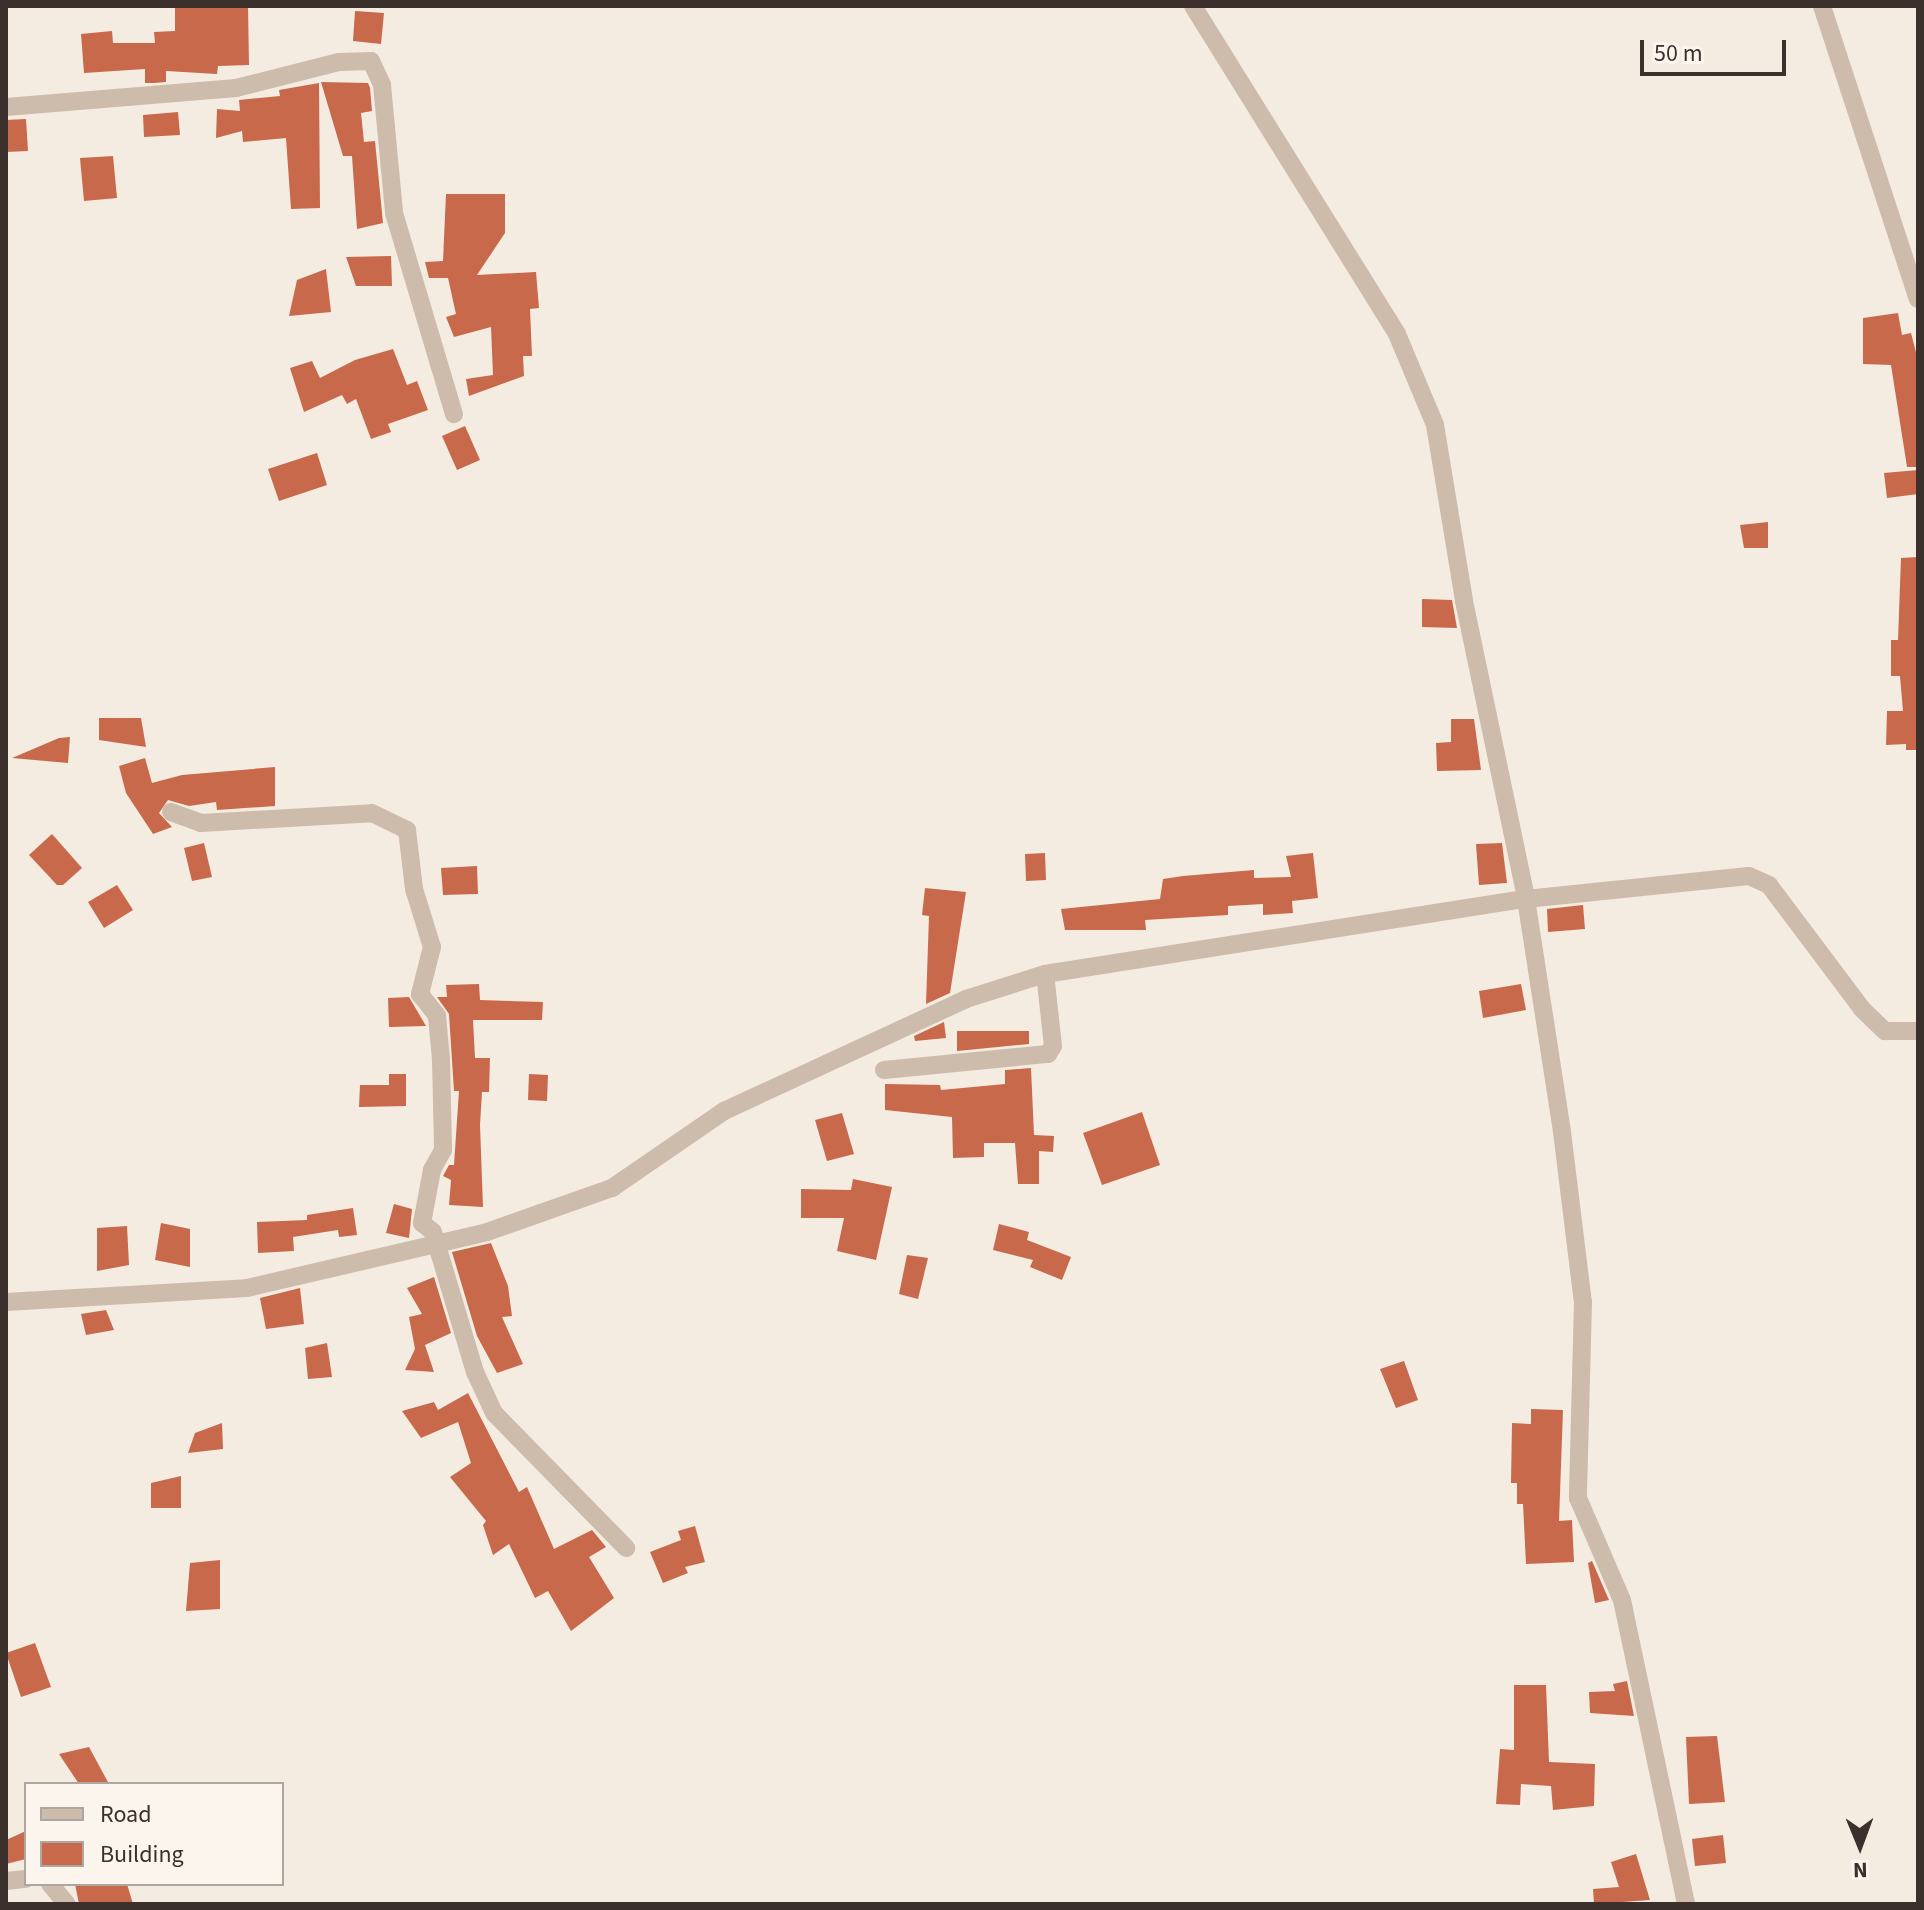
<!DOCTYPE html>
<style>
body{margin:0}
#map{position:relative;width:1924px;height:1910px;overflow:hidden;background:#f4ebe1;font-family:"Source Sans 3",sans-serif}
div>[style]{position:absolute}
.building>*{inset:0;background:#c8694b}
.minor>*{height:18px;margin:-9px;padding:0 9px;transform-origin:9px;border-radius:9px;background:#cdbbac}
span{translate:-50% -50%;white-space:nowrap;text-align:center;line-height:1.15;-webkit-text-stroke:8px #fbf5ee;paint-order:stroke}
.frame{position:absolute;inset:0;border:8px solid #3b302b;pointer-events:none}
.legend{position:absolute;left:24px;top:1782px;width:260px;height:104px;box-sizing:border-box;background:#fbf5ee;border:2px solid #aea6a0;margin:0;padding:10px 14px;list-style:none;font-size:24px;color:#3b302b}
.legend li{display:flex;align-items:center;gap:16px;height:40px}
.legend b{width:40px;border:2px solid #aea6a0}
.north{position:absolute;left:1820px;top:1806px;width:80px;height:80px;-webkit-text-stroke:6px #fbf5ee;paint-order:stroke;rotate:179deg;font-size:22px;font-weight:700;line-height:32px;text-align:center;color:#3b302b}
.north::after{content:'';display:block;margin:auto;width:28px;height:36px;background:#3b302b;clip-path:polygon(50% 0,100% 100%,50% 72%,0 100%)}
.scale{position:absolute;left:1640px;top:40px;width:146px;height:36px;box-sizing:border-box;border:4px solid #3b302b;border-top:0;padding-left:10px;font-size:24px;line-height:28px;white-space:nowrap;color:#3b302b;-webkit-text-stroke:6px #fbf5ee;paint-order:stroke}
</style>
<div id="map">
<div class="building">
<i style="clip-path:polygon(175px 6px,248px 6px,249px 65px,218px 66px,217px 74px,166px 71px,166px 82px,154px 83px,145px 83px,145px 69px,84px 73px,81px 34px,112px 31px,113px 43px,155px 43px,154px 32px,175px 31px)"></i>
<i style="clip-path:polygon(355px 11px,384px 13px,381px 44px,353px 41px)"></i>
<i style="clip-path:polygon(321px 82px,368px 83px,370px 88px,372px 111px,361px 113px,364px 142px,375px 141px,383px 223px,357px 229px,352px 156px,343px 156px)"></i>
<i style="clip-path:polygon(319px 83px,320px 208px,291px 209px,286px 138px,243px 142px,242px 131px,216px 138px,217px 109px,240px 111px,239px 100px,280px 96px,279px 90px)"></i>
<i style="clip-path:polygon(178px 112px,180px 135px,144px 137px,143px 115px)"></i>
<i style="clip-path:polygon(26px 119px,28px 151px,6px 152px,6px 120px)"></i>
<i style="clip-path:polygon(113px 156px,117px 198px,84px 201px,80px 158px)"></i>
<i style="clip-path:polygon(446px 194px,505px 194px,505px 233px,477px 275px,536px 272px,539px 308px,530px 309px,532px 356px,523px 356px,524px 376px,469px 396px,466px 379px,493px 375px,491px 327px,454px 337px,446px 317px,456px 314px,448px 278px,429px 278px,425px 262px,443px 261px)"></i>
<i style="clip-path:polygon(391px 256px,392px 286px,356px 286px,346px 257px)"></i>
<i style="clip-path:polygon(326px 269px,331px 312px,289px 316px,297px 280px)"></i>
<i style="clip-path:polygon(1898px 313px,1902px 335px,1911px 333px,1918px 360px,1918px 467px,1907px 467px,1891px 365px,1863px 364px,1863px 318px)"></i>
<i style="clip-path:polygon(393px 349px,407px 385px,417px 381px,428px 410px,388px 424px,391px 432px,371px 439px,356px 399px,347px 404px,342px 395px,304px 412px,290px 368px,312px 361px,320px 378px,355px 360px)"></i>
<i style="clip-path:polygon(465px 426px,480px 460px,457px 470px,442px 436px)"></i>
<i style="clip-path:polygon(317px 453px,327px 485px,279px 501px,268px 469px)"></i>
<i style="clip-path:polygon(1918px 470px,1918px 494px,1887px 498px,1884px 473px)"></i>
<i style="clip-path:polygon(1768px 522px,1768px 548px,1744px 548px,1740px 525px)"></i>
<i style="clip-path:polygon(1918px 557px,1918px 750px,1906px 750px,1906px 744px,1886px 745px,1887px 711px,1903px 711px,1900px 676px,1891px 676px,1891px 640px,1898px 640px,1901px 558px)"></i>
<i style="clip-path:polygon(1422px 599px,1452px 600px,1457px 628px,1422px 627px)"></i>
<i style="clip-path:polygon(99px 718px,141px 718px,146px 747px,99px 740px)"></i>
<i style="clip-path:polygon(1451px 719px,1474px 719px,1481px 770px,1437px 771px,1436px 743px,1451px 742px)"></i>
<i style="clip-path:polygon(70px 737px,68px 763px,12px 758px,59px 738px)"></i>
<i style="clip-path:polygon(145px 758px,152px 783px,182px 775px,275px 767px,275px 806px,217px 810px,216px 802px,189px 806px,168px 800px,159px 813px,172px 827px,153px 834px,126px 793px,119px 766px)"></i>
<i style="clip-path:polygon(52px 834px,82px 868px,63px 885px,57px 885px,29px 855px)"></i>
<i style="clip-path:polygon(204px 843px,212px 877px,192px 881px,184px 848px)"></i>
<i style="clip-path:polygon(1502px 843px,1507px 883px,1479px 885px,1476px 844px)"></i>
<i style="clip-path:polygon(1045px 853px,1046px 880px,1026px 881px,1025px 854px)"></i>
<i style="clip-path:polygon(1313px 853px,1318px 898px,1292px 901px,1293px 913px,1263px 915px,1263px 904px,1228px 906px,1228px 915px,1145px 920px,1146px 930px,1065px 930px,1061px 909px,1160px 899px,1163px 879px,1183px 876px,1254px 870px,1254px 878px,1291px 877px,1286px 856px)"></i>
<i style="clip-path:polygon(477px 866px,478px 894px,443px 895px,441px 868px)"></i>
<i style="clip-path:polygon(117px 885px,133px 910px,104px 928px,88px 902px)"></i>
<i style="clip-path:polygon(925px 888px,966px 892px,950px 993px,926px 1004px,929px 916px,922px 915px)"></i>
<i style="clip-path:polygon(1583px 905px,1585px 929px,1548px 932px,1547px 909px)"></i>
<i style="clip-path:polygon(479px 984px,480px 1000px,543px 1002px,542px 1020px,473px 1020px,475px 1058px,490px 1058px,489px 1092px,482px 1092px,480px 1125px,483px 1207px,449px 1205px,451px 1180px,443px 1176px,449px 1165px,454px 1165px,459px 1091px,454px 1091px,449px 1014px,437px 997px,447px 997px,446px 985px)"></i>
<i style="clip-path:polygon(1521px 984px,1526px 1010px,1483px 1018px,1479px 991px)"></i>
<i style="clip-path:polygon(409px 997px,426px 1026px,389px 1027px,388px 998px)"></i>
<i style="clip-path:polygon(944px 1022px,946px 1038px,915px 1041px,914px 1036px)"></i>
<i style="clip-path:polygon(957px 1031px,1029px 1031px,1029px 1044px,957px 1051px)"></i>
<i style="clip-path:polygon(1031px 1068px,1034px 1135px,1054px 1136px,1053px 1152px,1039px 1151px,1039px 1184px,1018px 1184px,1015px 1143px,984px 1143px,984px 1157px,953px 1158px,952px 1117px,885px 1110px,885px 1084px,940px 1085px,941px 1090px,1005px 1084px,1005px 1070px)"></i>
<i style="clip-path:polygon(389px 1074px,406px 1074px,406px 1106px,359px 1107px,360px 1085px,389px 1085px)"></i>
<i style="clip-path:polygon(529px 1074px,548px 1075px,547px 1101px,528px 1100px)"></i>
<i style="clip-path:polygon(1142px 1112px,1160px 1165px,1102px 1185px,1083px 1133px)"></i>
<i style="clip-path:polygon(842px 1113px,854px 1154px,827px 1161px,815px 1120px)"></i>
<i style="clip-path:polygon(853px 1179px,892px 1187px,876px 1260px,837px 1251px,844px 1218px,801px 1218px,801px 1189px,851px 1190px)"></i>
<i style="clip-path:polygon(394px 1204px,412px 1209px,409px 1238px,386px 1233px)"></i>
<i style="clip-path:polygon(353px 1208px,357px 1235px,339px 1237px,338px 1230px,293px 1237px,294px 1251px,258px 1253px,257px 1222px,307px 1220px,307px 1215px)"></i>
<i style="clip-path:polygon(161px 1223px,190px 1229px,190px 1267px,155px 1260px)"></i>
<i style="clip-path:polygon(999px 1224px,1029px 1232px,1027px 1240px,1071px 1257px,1062px 1280px,1030px 1267px,1033px 1260px,993px 1250px)"></i>
<i style="clip-path:polygon(127px 1226px,129px 1265px,97px 1271px,97px 1228px)"></i>
<i style="clip-path:polygon(491px 1243px,508px 1286px,512px 1316px,502px 1317px,523px 1364px,497px 1373px,477px 1336px,452px 1252px)"></i>
<i style="clip-path:polygon(907px 1255px,928px 1258px,918px 1299px,899px 1294px)"></i>
<i style="clip-path:polygon(434px 1277px,451px 1333px,425px 1345px,434px 1372px,405px 1370px,415px 1349px,409px 1317px,422px 1314px,407px 1288px)"></i>
<i style="clip-path:polygon(300px 1288px,304px 1324px,266px 1329px,260px 1298px)"></i>
<i style="clip-path:polygon(106px 1310px,114px 1330px,86px 1335px,81px 1314px)"></i>
<i style="clip-path:polygon(327px 1343px,332px 1377px,308px 1379px,305px 1348px)"></i>
<i style="clip-path:polygon(1404px 1361px,1418px 1400px,1396px 1408px,1380px 1369px)"></i>
<i style="clip-path:polygon(468px 1393px,519px 1492px,527px 1487px,554px 1549px,592px 1530px,606px 1547px,589px 1557px,614px 1598px,571px 1631px,548px 1591px,535px 1598px,509px 1544px,493px 1555px,483px 1525px,486px 1521px,450px 1477px,471px 1463px,458px 1422px,421px 1438px,402px 1411px,434px 1402px,438px 1410px)"></i>
<i style="clip-path:polygon(1531px 1409px,1563px 1410px,1559px 1521px,1572px 1520px,1574px 1562px,1526px 1564px,1523px 1504px,1517px 1504px,1517px 1483px,1511px 1483px,1512px 1423px,1531px 1424px)"></i>
<i style="clip-path:polygon(222px 1423px,223px 1449px,188px 1453px,195px 1433px)"></i>
<i style="clip-path:polygon(181px 1476px,181px 1508px,151px 1508px,151px 1483px)"></i>
<i style="clip-path:polygon(695px 1526px,705px 1562px,685px 1567px,688px 1573px,663px 1583px,650px 1552px,681px 1540px,678px 1531px)"></i>
<i style="clip-path:polygon(220px 1560px,220px 1609px,186px 1611px,190px 1563px)"></i>
<i style="clip-path:polygon(1592px 1561px,1609px 1600px,1595px 1603px,1588px 1563px)"></i>
<i style="clip-path:polygon(35px 1643px,51px 1687px,21px 1697px,6px 1653px)"></i>
<i style="clip-path:polygon(1627px 1681px,1634px 1716px,1590px 1713px,1589px 1692px,1615px 1691px,1613px 1684px)"></i>
<i style="clip-path:polygon(1514px 1685px,1546px 1685px,1549px 1762px,1595px 1764px,1594px 1806px,1553px 1810px,1551px 1786px,1521px 1784px,1520px 1805px,1496px 1804px,1500px 1749px,1514px 1750px)"></i>
<i style="clip-path:polygon(1717px 1736px,1725px 1802px,1689px 1804px,1686px 1737px)"></i>
<i style="clip-path:polygon(89px 1747px,109px 1784px,79px 1784px,59px 1754px)"></i>
<i style="clip-path:polygon(26px 1831px,26px 1859px,6px 1864px,6px 1840px)"></i>
<i style="clip-path:polygon(1723px 1835px,1726px 1863px,1695px 1866px,1692px 1839px)"></i>
<i style="clip-path:polygon(1636px 1854px,1650px 1900px,1594px 1904px,1593px 1889px,1619px 1887px,1611px 1862px)"></i>
<i style="clip-path:polygon(75px 1884px,127px 1884px,133px 1904px,79px 1904px)"></i>
</div>
<div class="minor">
<i style="left:1193px;top:6px;width:386px;rotate:58.1deg"></i>
<i style="left:1397px;top:334px;width:99px;rotate:67.3deg"></i>
<i style="left:1435px;top:425px;width:178px;rotate:80.6deg"></i>
<i style="left:1464px;top:601px;width:304px;rotate:78.2deg"></i>
<i style="left:1526px;top:899px;width:236px;rotate:81.2deg"></i>
<i style="left:1562px;top:1132px;width:171px;rotate:83deg"></i>
<i style="left:1583px;top:1302px;width:196px;rotate:91.5deg"></i>
<i style="left:1578px;top:1498px;width:111px;rotate:66.7deg"></i>
<i style="left:1622px;top:1600px;width:311px;rotate:78.1deg"></i>
<i style="left:1822px;top:6px;width:308px;rotate:71.9deg"></i>
<i style="left:6px;top:107px;width:231px;rotate:-4.7deg"></i>
<i style="left:236px;top:88px;width:106px;rotate:-14.2deg"></i>
<i style="left:339px;top:62px;width:32px;rotate:-2deg"></i>
<i style="left:371px;top:61px;width:26px;rotate:65deg"></i>
<i style="left:382px;top:85px;width:129px;rotate:84.6deg"></i>
<i style="left:394px;top:213px;width:210px;rotate:73.4deg"></i>
<i style="left:171px;top:812px;width:32px;rotate:20deg"></i>
<i style="left:201px;top:823px;width:171px;rotate:-3.3deg"></i>
<i style="left:372px;top:813px;width:39px;rotate:26deg"></i>
<i style="left:407px;top:830px;width:59px;rotate:83.2deg"></i>
<i style="left:414px;top:889px;width:61px;rotate:72.8deg"></i>
<i style="left:432px;top:947px;width:49px;rotate:104.3deg"></i>
<i style="left:420px;top:994px;width:28px;rotate:52deg"></i>
<i style="left:437px;top:1016px;width:43px;rotate:84.7deg"></i>
<i style="left:441px;top:1059px;width:91px;rotate:88.7deg"></i>
<i style="left:443px;top:1150px;width:23px;rotate:119deg"></i>
<i style="left:432px;top:1170px;width:54px;rotate:100.7deg"></i>
<i style="left:422px;top:1223px;width:14px;rotate:39deg"></i>
<i style="left:433px;top:1232px;width:146px;rotate:73.3deg"></i>
<i style="left:475px;top:1372px;width:45px;rotate:65.1deg"></i>
<i style="left:494px;top:1413px;width:189px;rotate:45.6deg"></i>
<i style="left:884px;top:1070px;width:165px;rotate:-5.6deg"></i>
<i style="left:1048px;top:1054px;width:9px;rotate:-58deg"></i>
<i style="left:1053px;top:1046px;width:72px;rotate:-96.3deg"></i>
<i style="left:6px;top:1302px;width:241px;rotate:-3.3deg"></i>
<i style="left:247px;top:1288px;width:246px;rotate:-13.1deg"></i>
<i style="left:487px;top:1232px;width:133px;rotate:-19.4deg"></i>
<i style="left:612px;top:1188px;width:136px;rotate:-34.5deg"></i>
<i style="left:724px;top:1111px;width:267px;rotate:-24.8deg"></i>
<i style="left:966px;top:999px;width:83px;rotate:-17.6deg"></i>
<i style="left:1045px;top:974px;width:487px;rotate:-8.9deg"></i>
<i style="left:1526px;top:899px;width:224px;rotate:-5.9deg"></i>
<i style="left:1749px;top:876px;width:22px;rotate:24deg"></i>
<i style="left:1769px;top:885px;width:155px;rotate:53.1deg"></i>
<i style="left:1862px;top:1009px;width:32px;rotate:44deg"></i>
<i style="left:1885px;top:1031px;width:33px"></i>
<i style="left:6px;top:1881px;width:20px;rotate:-6deg"></i>
<i style="left:50px;top:1884px;width:26px;rotate:50deg"></i>
</div>
<div class="frame"></div>
<ul class="legend">
<li><b style="height:10px;background:#cdbbac"></b>Road</li>
<li><b style="height:22px;background:#c8694b"></b>Building</li>
</ul>
<div class="north">N</div>
<div class="scale">50 m</div>
</div>
